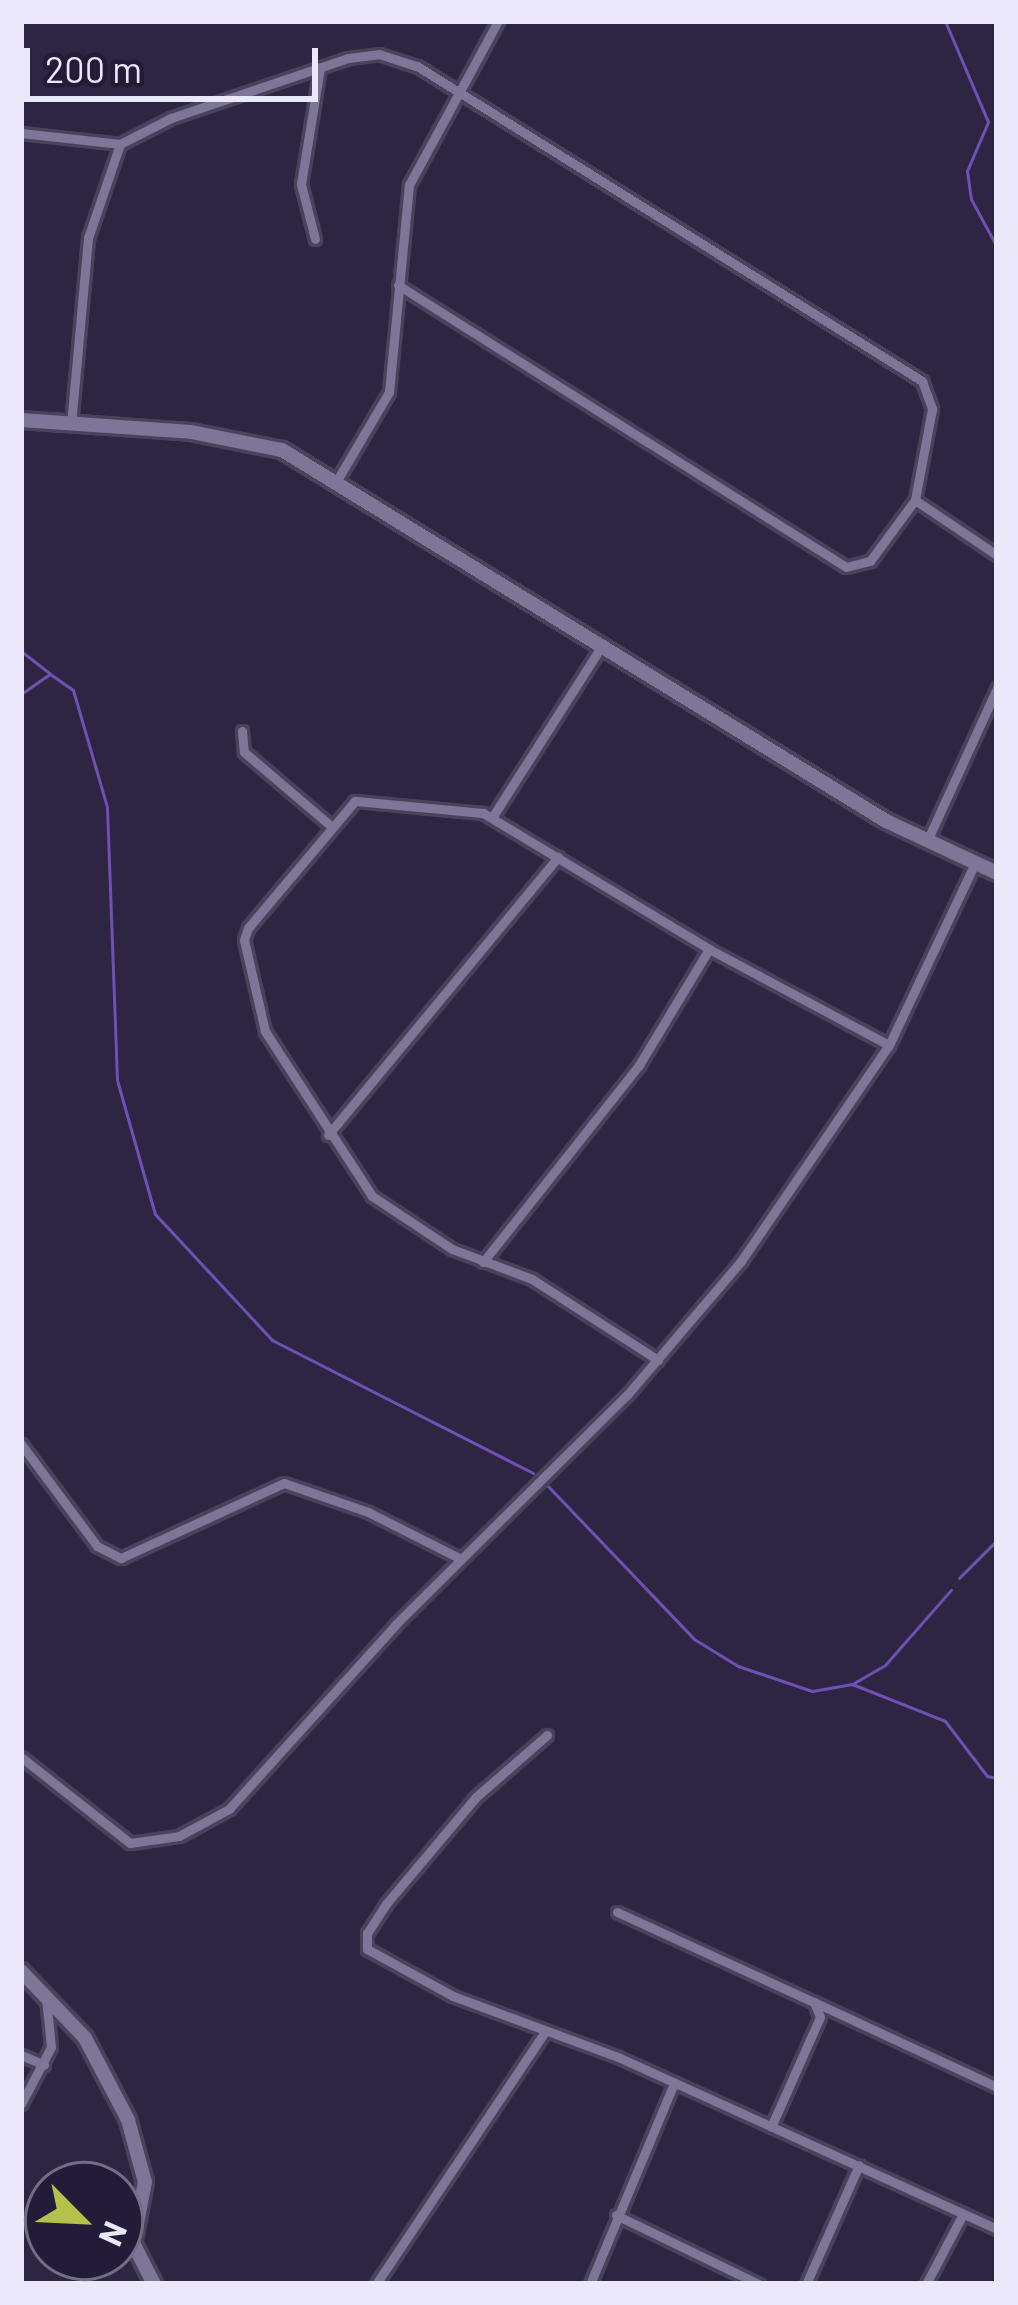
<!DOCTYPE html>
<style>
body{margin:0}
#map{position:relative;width:1018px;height:2305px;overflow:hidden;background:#2d2542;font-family:Barlow,sans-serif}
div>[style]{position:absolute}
.stream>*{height:3px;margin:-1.5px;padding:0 1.5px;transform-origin:1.5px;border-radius:1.5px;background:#7050b5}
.roads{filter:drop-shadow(3px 0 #49425b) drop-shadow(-3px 0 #49425b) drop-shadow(0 3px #49425b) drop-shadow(0 -3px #49425b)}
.street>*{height:9px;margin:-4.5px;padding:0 4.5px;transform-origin:4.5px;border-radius:4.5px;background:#7e7699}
.secondary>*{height:14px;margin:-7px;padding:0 7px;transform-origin:7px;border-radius:7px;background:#7e7699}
span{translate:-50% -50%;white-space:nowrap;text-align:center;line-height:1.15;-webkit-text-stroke:10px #231c38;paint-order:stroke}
.frame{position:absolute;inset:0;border:24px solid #ece8fc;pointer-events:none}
.north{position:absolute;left:24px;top:2161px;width:120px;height:120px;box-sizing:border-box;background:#231c38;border:3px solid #736e86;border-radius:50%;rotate:114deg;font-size:33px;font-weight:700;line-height:48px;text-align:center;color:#ece8fc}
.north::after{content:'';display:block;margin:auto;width:42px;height:54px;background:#b5c249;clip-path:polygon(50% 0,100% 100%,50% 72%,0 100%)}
.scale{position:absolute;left:24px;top:48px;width:294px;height:54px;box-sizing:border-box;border:6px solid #ece8fc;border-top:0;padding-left:15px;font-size:36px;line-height:42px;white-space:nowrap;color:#ece8fc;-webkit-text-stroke:9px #231c38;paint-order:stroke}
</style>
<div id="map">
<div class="stream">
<i style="left:945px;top:21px;width:110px;rotate:66.9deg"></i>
<i style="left:988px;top:122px;width:53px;rotate:113.2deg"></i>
<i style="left:967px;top:171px;width:28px;rotate:82deg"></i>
<i style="left:971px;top:199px;width:55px;rotate:61.6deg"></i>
<i style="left:21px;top:651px;width:36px;rotate:38deg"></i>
<i style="left:21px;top:694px;width:35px;rotate:-35deg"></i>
<i style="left:50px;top:674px;width:28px;rotate:35deg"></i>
<i style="left:73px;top:690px;width:122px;rotate:73.8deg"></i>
<i style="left:107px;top:807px;width:273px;rotate:87.9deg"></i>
<i style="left:117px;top:1080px;width:139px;rotate:74.2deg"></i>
<i style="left:155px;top:1214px;width:172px;rotate:47.1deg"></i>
<i style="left:272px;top:1340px;width:293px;rotate:27deg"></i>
<i style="left:545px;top:1483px;width:216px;rotate:46.3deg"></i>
<i style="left:694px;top:1639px;width:52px;rotate:31.5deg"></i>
<i style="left:738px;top:1666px;width:78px;rotate:18.7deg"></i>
<i style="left:812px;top:1691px;width:41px;rotate:-9.9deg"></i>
<i style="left:852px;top:1684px;width:100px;rotate:21.7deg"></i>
<i style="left:945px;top:1721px;width:69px;rotate:52.6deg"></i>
<i style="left:987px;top:1776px;width:10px;rotate:11deg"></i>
<i style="left:959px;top:1578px;width:54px;rotate:-45deg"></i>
<i style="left:854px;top:1683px;width:36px;rotate:-30deg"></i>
<i style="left:885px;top:1665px;width:100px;rotate:-48.7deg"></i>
</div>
<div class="roads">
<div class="street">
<i style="left:21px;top:133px;width:100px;rotate:6.3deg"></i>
<i style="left:315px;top:239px;width:57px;rotate:-104.3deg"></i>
<i style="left:301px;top:184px;width:118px;rotate:-80.7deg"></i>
<i style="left:398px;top:285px;width:529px;rotate:32.19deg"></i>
<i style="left:846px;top:567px;width:25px;rotate:-14deg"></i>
<i style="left:870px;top:561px;width:76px;rotate:-53.6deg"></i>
<i style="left:71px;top:425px;width:188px;rotate:-84.8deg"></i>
<i style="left:88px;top:238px;width:99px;rotate:-71.2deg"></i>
<i style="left:120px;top:144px;width:57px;rotate:-27deg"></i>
<i style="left:171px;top:118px;width:187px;rotate:-18.7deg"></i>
<i style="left:348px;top:58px;width:31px;rotate:-7deg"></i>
<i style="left:379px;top:54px;width:40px;rotate:18deg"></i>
<i style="left:417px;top:66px;width:595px;rotate:31.95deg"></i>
<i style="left:922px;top:381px;width:30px;rotate:70deg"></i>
<i style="left:932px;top:409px;width:93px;rotate:100.6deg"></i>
<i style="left:915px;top:500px;width:99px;rotate:33.9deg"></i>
<i style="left:336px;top:482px;width:104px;rotate:-59.5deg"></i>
<i style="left:389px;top:392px;width:208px;rotate:-84.5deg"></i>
<i style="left:409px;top:185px;width:187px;rotate:-61.5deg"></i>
<i style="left:242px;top:731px;width:21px;rotate:85deg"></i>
<i style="left:244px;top:752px;width:116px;rotate:40.4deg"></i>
<i style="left:493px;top:816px;width:201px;rotate:-57.4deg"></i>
<i style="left:927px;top:841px;width:168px;rotate:-65.4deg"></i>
<i style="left:328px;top:1135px;width:361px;rotate:-50.4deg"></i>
<i style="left:483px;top:1262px;width:251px;rotate:-51.6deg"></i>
<i style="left:639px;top:1065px;width:135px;rotate:-58.9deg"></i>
<i style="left:658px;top:1360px;width:150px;rotate:-147.3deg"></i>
<i style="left:532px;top:1279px;width:85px;rotate:-159.4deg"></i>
<i style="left:452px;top:1249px;width:96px;rotate:-146.5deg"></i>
<i style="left:372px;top:1196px;width:197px;rotate:-123deg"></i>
<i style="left:265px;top:1031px;width:93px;rotate:-103deg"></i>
<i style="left:244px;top:940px;width:13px;rotate:-72deg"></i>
<i style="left:248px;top:928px;width:166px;rotate:-49.9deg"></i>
<i style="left:355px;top:801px;width:129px;rotate:5.4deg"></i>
<i style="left:483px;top:813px;width:264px;rotate:31deg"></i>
<i style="left:709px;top:949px;width:204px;rotate:28.1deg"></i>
<i style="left:21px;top:1444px;width:127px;rotate:53.3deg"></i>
<i style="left:97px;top:1546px;width:27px;rotate:27deg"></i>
<i style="left:121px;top:1558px;width:179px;rotate:-24.7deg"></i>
<i style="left:284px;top:1483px;width:89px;rotate:19deg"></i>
<i style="left:368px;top:1512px;width:102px;rotate:26.8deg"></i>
<i style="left:547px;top:1735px;width:94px;rotate:138.9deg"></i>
<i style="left:476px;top:1797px;width:140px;rotate:130.1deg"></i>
<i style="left:386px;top:1904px;width:35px;rotate:123deg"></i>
<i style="left:367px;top:1933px;width:16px;rotate:90deg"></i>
<i style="left:367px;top:1949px;width:98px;rotate:28.7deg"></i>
<i style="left:453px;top:1996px;width:176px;rotate:20.3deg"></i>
<i style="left:618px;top:2057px;width:416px;rotate:24.4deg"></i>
<i style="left:21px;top:1757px;width:139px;rotate:38.3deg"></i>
<i style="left:130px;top:1843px;width:49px;rotate:-8.1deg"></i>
<i style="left:179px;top:1836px;width:57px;rotate:-28.4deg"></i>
<i style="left:229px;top:1809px;width:249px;rotate:-47.9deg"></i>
<i style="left:396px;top:1624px;width:325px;rotate:-44.8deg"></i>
<i style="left:627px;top:1395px;width:176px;rotate:-49.6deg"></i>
<i style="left:741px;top:1261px;width:262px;rotate:-55.6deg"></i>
<i style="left:889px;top:1045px;width:201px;rotate:-64.7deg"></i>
<i style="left:617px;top:1912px;width:217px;rotate:24.6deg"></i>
<i style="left:814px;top:2002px;width:16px;rotate:68deg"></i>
<i style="left:820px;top:2017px;width:120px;rotate:114deg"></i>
<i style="left:814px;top:2002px;width:202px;rotate:24.9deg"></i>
<i style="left:21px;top:2055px;width:25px;rotate:23deg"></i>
<i style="left:21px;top:2104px;width:64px;rotate:-62.2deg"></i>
<i style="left:51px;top:2047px;width:49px;rotate:-95.8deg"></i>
<i style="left:616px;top:2215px;width:159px;rotate:25.8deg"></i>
<i style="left:376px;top:2284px;width:303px;rotate:-56.2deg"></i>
<i style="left:590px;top:2284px;width:218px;rotate:-67.3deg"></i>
<i style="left:806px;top:2284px;width:130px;rotate:-66deg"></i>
<i style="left:926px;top:2284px;width:79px;rotate:-62.1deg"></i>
</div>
<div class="secondary">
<i style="left:21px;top:420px;width:170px;rotate:4deg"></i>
<i style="left:191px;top:432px;width:93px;rotate:11.2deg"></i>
<i style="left:282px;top:450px;width:709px;rotate:31.56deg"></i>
<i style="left:886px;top:821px;width:123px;rotate:25.1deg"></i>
<i style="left:21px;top:1971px;width:93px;rotate:46.3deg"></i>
<i style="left:85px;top:2038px;width:93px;rotate:62.3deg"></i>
<i style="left:128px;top:2120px;width:64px;rotate:74.7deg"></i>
<i style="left:145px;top:2182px;width:62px;rotate:101.1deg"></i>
<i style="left:133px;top:2243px;width:46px;rotate:62.9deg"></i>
</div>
</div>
<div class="frame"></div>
<div class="north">N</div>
<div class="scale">200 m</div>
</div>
